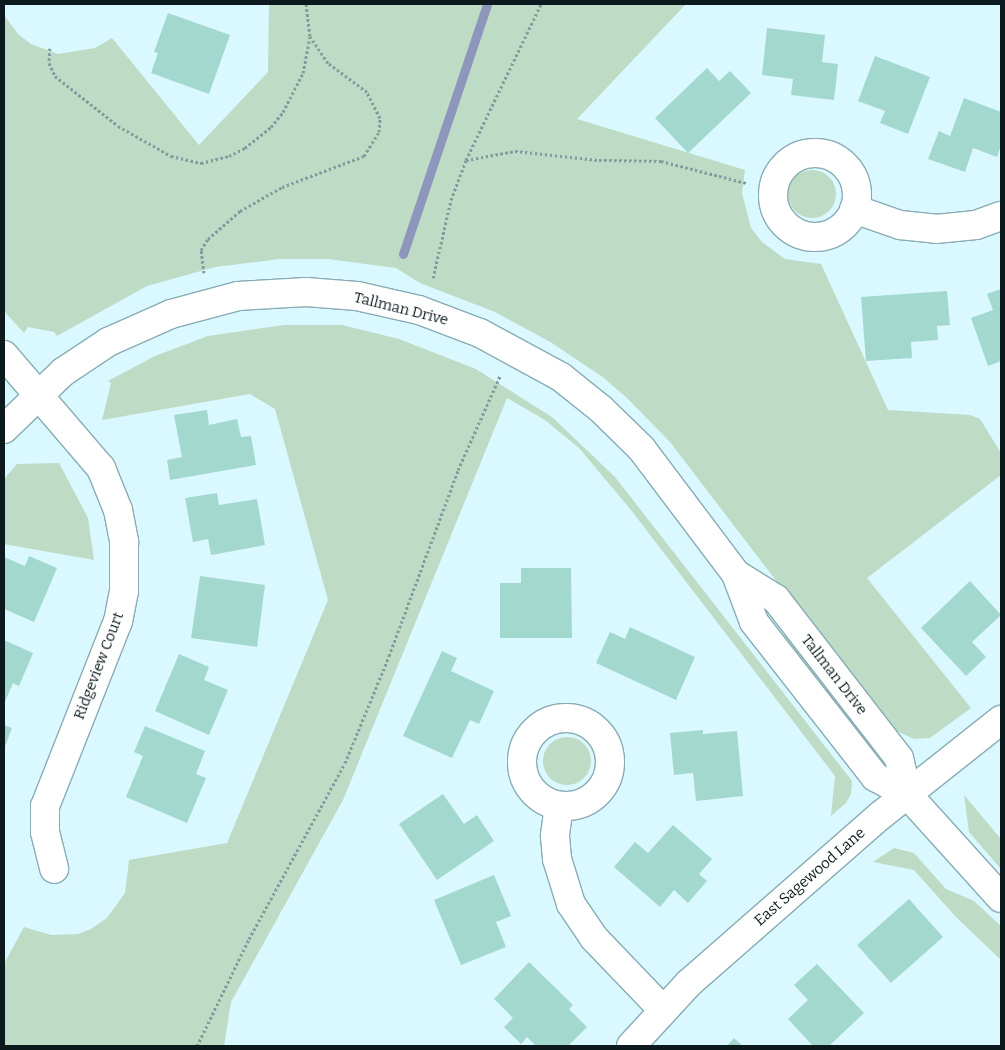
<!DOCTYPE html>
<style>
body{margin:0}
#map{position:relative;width:1005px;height:1050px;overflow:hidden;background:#daf8ff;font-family:Bitter,serif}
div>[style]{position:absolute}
.green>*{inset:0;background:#bddbc5}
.round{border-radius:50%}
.stream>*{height:9px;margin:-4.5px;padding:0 4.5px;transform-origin:4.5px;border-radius:4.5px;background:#8e96bc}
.building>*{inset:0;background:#a3d8cf}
.path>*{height:3px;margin-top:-1.5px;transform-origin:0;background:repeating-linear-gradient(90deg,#839a9f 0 2.5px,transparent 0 5px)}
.roads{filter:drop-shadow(1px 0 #88acb5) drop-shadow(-1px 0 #88acb5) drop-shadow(0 1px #88acb5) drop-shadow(0 -1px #88acb5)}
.street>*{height:28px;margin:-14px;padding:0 14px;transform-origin:14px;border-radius:14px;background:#fff}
.street>.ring{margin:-14px;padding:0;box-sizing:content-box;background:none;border:28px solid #fff;border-radius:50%}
.secondary>*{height:28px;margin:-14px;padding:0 14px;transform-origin:14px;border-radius:14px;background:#fff}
span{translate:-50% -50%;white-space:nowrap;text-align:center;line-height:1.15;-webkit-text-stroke:4.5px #fff;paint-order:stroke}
.street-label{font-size:15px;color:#0c1a1d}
.frame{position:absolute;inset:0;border:5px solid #0c1a1d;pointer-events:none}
</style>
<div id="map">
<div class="green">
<i style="clip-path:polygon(269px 4px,686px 4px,577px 119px,745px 170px,742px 193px,751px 228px,762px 242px,785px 259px,821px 264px,888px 410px,970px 415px,980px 419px,1001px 453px,1001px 475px,867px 578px,971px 708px,930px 738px,914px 739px,888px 727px,670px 442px,628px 399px,604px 378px,552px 343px,495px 312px,420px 283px,396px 268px,328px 259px,280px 259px,215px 267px,147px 286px,57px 336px,54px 332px,28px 327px,24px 333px,4px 311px,4px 15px,18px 34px,31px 44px,58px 54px,95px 48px,112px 38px,199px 145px,268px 72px)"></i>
<i class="round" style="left:788px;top:170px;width:48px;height:48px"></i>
<i style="clip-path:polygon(284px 325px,342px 325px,399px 339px,476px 369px,552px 417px,615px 477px,852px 781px,851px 794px,846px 803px,831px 816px,835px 776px,631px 510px,579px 448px,545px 420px,507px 398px,343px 800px,231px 1002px,224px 1046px,4px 1046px,4px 964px,24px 927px,51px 935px,78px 934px,91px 929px,107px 918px,125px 893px,129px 860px,227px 843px,328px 600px,275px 409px,250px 394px,102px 420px,111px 383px,108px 381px,155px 356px,208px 336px)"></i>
<i style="clip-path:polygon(59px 463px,88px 518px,94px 560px,4px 544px,4px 479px,17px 464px)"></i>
<i style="clip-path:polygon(787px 633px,868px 738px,866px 742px,862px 743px,780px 637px)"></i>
<i class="round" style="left:543px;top:737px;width:48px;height:48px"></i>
<i style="clip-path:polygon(964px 795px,1001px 839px,1001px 869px,969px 832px)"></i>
<i style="clip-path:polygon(894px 848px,914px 853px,946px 889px,974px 901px,1001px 926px,1001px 960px,955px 916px,914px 870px,873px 862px)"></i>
</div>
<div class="stream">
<i style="left:403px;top:254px;width:264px;rotate:-71.4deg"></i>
</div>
<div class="building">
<i style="clip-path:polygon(168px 13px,230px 35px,209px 94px,151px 73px,158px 53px,154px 52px)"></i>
<i style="clip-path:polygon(767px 28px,825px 35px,822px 62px,838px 64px,834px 100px,791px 95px,793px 79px,762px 75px)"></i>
<i style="clip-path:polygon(875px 56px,930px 77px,908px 134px,880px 123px,885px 111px,858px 101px)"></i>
<i style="clip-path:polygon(707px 68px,719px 81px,730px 71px,751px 93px,688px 153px,655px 118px)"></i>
<i style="clip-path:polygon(964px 98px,1001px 112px,1001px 145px,997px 157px,973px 148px,965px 172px,928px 159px,939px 131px,950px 136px)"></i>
<i style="clip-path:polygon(1001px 289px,1001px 361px,988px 366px,971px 318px,993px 310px,987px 294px)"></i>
<i style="clip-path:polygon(947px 291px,950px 325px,937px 326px,938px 340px,911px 342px,912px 358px,866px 361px,861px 297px)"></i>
<i style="clip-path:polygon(207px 410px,209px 425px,237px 419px,241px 437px,251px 436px,256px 465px,170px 480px,167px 460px,182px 457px,174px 415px)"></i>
<i style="clip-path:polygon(217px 493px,219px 505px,257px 499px,265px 545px,211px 555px,208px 539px,193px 542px,185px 498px)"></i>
<i style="clip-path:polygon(29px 556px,57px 568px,34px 622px,4px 609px,4px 557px,25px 566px)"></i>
<i style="clip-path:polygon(521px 568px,571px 568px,572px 638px,500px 638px,500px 583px,521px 583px)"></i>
<i style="clip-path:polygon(200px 576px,265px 585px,257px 647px,191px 638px)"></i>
<i style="clip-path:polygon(970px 581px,1001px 615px,972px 642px,986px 657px,966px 676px,921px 628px)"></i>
<i style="clip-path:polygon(630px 627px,695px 657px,676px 700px,596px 663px,610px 632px,625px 639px)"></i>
<i style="clip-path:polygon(4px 640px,33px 653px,19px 686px,13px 683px,4px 704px)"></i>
<i style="clip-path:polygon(442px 651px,457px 658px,451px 671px,494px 691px,479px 724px,470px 720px,452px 758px,403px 736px)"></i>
<i style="clip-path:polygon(179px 654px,209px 667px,204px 680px,228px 690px,209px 735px,155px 711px)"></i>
<i style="clip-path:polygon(4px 725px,12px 728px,4px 749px)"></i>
<i style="clip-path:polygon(145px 726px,205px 751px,196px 774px,206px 778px,187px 823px,126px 797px,143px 756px,134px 752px)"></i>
<i style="clip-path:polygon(703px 730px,703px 734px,737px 731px,743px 796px,696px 801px,693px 773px,674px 775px,670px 733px)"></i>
<i style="clip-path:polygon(443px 794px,464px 824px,477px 815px,494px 841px,437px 880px,399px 824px)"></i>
<i style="clip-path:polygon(673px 825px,712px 859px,699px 874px,707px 881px,688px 903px,674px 890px,660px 907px,614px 867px,635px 842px,648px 853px)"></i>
<i style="clip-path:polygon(494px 875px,511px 916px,496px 922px,506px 947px,461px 965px,434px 900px)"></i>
<i style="clip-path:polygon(909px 899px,943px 937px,891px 983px,857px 945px)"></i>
<i style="clip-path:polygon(529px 962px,573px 1005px,569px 1009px,587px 1027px,568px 1046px,536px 1046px,527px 1037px,521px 1044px,504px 1027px,513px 1018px,494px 999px)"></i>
<i style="clip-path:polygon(817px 964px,864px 1013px,829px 1046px,813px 1046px,788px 1019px,808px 1000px,794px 985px)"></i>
<i style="clip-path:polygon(734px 1038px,743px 1046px,727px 1046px)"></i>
</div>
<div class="path">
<i style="left:50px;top:48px;width:15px;rotate:94deg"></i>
<i style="left:49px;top:63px;width:14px;rotate:65deg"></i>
<i style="left:55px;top:76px;width:80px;rotate:38.4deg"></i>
<i style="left:118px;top:126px;width:61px;rotate:29.5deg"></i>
<i style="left:171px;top:156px;width:31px;rotate:13deg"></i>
<i style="left:201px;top:163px;width:29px;rotate:-14deg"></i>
<i style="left:229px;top:156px;width:18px;rotate:-27deg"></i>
<i style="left:245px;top:148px;width:33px;rotate:-39deg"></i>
<i style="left:271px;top:127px;width:19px;rotate:-51deg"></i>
<i style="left:283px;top:112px;width:44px;rotate:-62.9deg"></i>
<i style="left:303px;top:73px;width:37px;rotate:-79deg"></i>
<i style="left:466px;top:160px;width:50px;rotate:-10.4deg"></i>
<i style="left:515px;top:151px;width:84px;rotate:6.1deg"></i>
<i style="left:599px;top:160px;width:62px;rotate:0.9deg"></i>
<i style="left:661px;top:161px;width:88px;rotate:14.5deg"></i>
<i style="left:204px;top:273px;width:23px;rotate:-97deg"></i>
<i style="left:201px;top:250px;width:13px;rotate:-58deg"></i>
<i style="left:208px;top:239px;width:43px;rotate:-41.2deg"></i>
<i style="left:240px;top:211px;width:48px;rotate:-29.7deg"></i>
<i style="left:282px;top:187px;width:88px;rotate:-20.7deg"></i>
<i style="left:364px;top:156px;width:28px;rotate:-58deg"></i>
<i style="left:379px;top:132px;width:14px;rotate:-86deg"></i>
<i style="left:380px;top:118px;width:29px;rotate:-117deg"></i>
<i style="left:367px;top:92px;width:49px;rotate:-143.4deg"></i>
<i style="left:328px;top:63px;width:32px;rotate:-124deg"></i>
<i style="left:310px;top:36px;width:32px;rotate:-97deg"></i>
<i style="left:433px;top:278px;width:80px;rotate:-77deg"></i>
<i style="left:451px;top:200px;width:43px;rotate:-69.4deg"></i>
<i style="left:466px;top:160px;width:173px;rotate:-64.3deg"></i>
<i style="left:197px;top:1046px;width:119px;rotate:-64.1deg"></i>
<i style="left:249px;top:939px;width:200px;rotate:-61.4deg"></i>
<i style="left:345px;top:763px;width:116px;rotate:-67.6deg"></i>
<i style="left:389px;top:656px;width:198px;rotate:-69.6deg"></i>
<i style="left:458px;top:470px;width:103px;rotate:-65.9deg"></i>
</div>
<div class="roads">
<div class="street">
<i class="ring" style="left:773px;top:153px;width:56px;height:56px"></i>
<i style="left:854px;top:209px;width:49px;rotate:19.2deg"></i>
<i style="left:900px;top:225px;width:36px;rotate:6deg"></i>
<i style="left:936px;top:229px;width:40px;rotate:-5.7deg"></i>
<i style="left:976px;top:225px;width:27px;rotate:-20deg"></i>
<i style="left:4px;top:355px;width:149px;rotate:49.4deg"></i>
<i style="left:101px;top:468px;width:45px;rotate:68deg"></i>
<i style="left:118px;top:510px;width:33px;rotate:79deg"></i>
<i style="left:124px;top:542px;width:49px;rotate:90deg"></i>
<i style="left:124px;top:591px;width:31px;rotate:101deg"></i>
<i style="left:118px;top:621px;width:199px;rotate:111.5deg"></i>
<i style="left:45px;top:806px;width:26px;rotate:90deg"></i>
<i style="left:45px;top:832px;width:38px;rotate:76deg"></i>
<i class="ring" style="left:522px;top:718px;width:60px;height:60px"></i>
<i style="left:559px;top:806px;width:30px;rotate:98deg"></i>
<i style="left:555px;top:836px;width:23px;rotate:85deg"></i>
<i style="left:557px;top:859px;width:47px;rotate:72.7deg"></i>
<i style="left:571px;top:904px;width:41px;rotate:55.9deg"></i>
<i style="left:594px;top:938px;width:100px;rotate:46.2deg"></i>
<i style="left:631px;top:1046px;width:86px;rotate:-47.4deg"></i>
<i style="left:689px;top:983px;width:255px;rotate:-41.2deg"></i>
<i style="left:881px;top:815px;width:153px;rotate:-38.4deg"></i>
</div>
<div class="secondary">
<i style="left:4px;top:429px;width:82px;rotate:-44deg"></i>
<i style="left:63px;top:372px;width:54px;rotate:-33.7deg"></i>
<i style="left:108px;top:342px;width:69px;rotate:-24deg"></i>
<i style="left:171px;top:314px;width:69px;rotate:-15deg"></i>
<i style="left:238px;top:296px;width:68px;rotate:-3.4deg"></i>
<i style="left:306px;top:292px;width:51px;rotate:4.5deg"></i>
<i style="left:357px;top:296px;width:64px;rotate:12.7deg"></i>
<i style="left:419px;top:310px;width:65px;rotate:20.7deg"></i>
<i style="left:480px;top:333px;width:92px;rotate:28.5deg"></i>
<i style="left:561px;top:377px;width:51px;rotate:38.7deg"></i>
<i style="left:601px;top:409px;width:56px;rotate:44.3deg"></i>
<i style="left:641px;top:448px;width:158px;rotate:53deg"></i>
<i style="left:736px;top:574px;width:51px;rotate:69.4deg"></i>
<i style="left:754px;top:622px;width:197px;rotate:52deg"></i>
<i style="left:875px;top:777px;width:36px;rotate:28deg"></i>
<i style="left:907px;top:794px;width:140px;rotate:47.9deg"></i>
<i style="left:736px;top:574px;width:47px;rotate:32deg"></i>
<i style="left:776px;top:599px;width:201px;rotate:52.3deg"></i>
<i style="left:899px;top:758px;width:37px;rotate:77deg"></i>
</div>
</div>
<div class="street-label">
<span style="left:401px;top:309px;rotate:14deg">Tallman Drive</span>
<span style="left:99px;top:666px;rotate:-69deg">Ridgeview Court</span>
<span style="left:834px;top:675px;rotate:52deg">Tallman Drive</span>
<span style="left:810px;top:877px;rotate:-41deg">East Sagewood Lane</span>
</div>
<div class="frame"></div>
</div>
